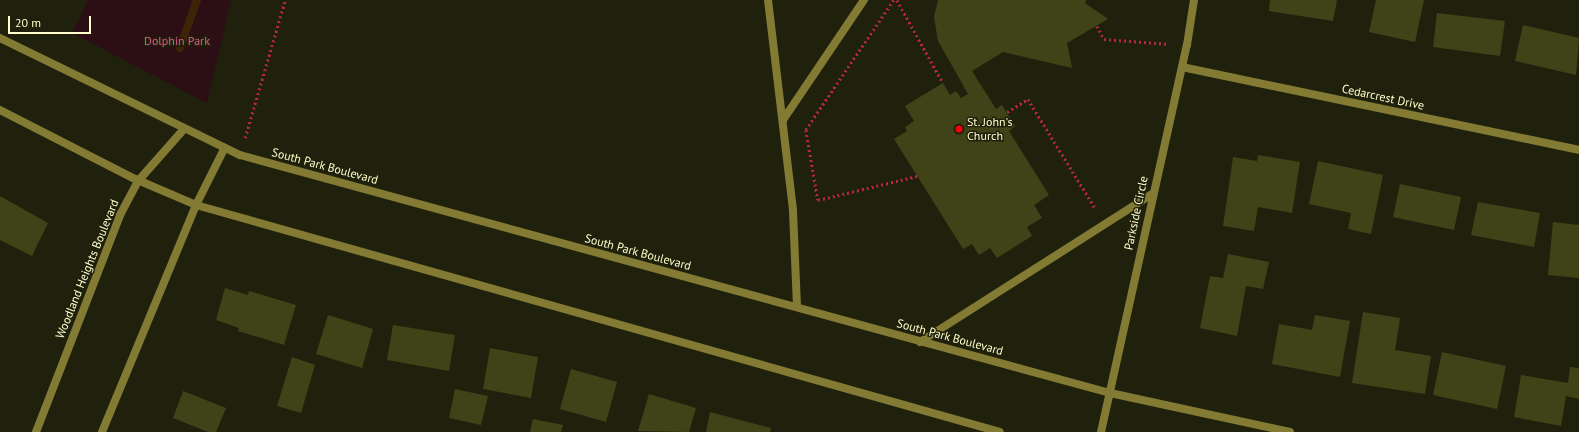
<!DOCTYPE html>
<style>
body{margin:0}
#map{position:relative;width:1579px;height:432px;overflow:hidden;background:#20210c;font-family:"PT Sans",sans-serif}
div>[style]{position:absolute}
.green>*{inset:0;background:#2b0f14}
.stream>*{height:8px;margin:-4px;padding:0 4px;transform-origin:4px;border-radius:4px;background:#3f2307}
.building>*{inset:0;background:#404317}
.path>*{height:2.5px;margin-top:-1.25px;transform-origin:0;background:repeating-linear-gradient(90deg,#b72744 0 2px,transparent 0 5px)}
.service>*{height:8px;margin:-4px;padding:0 4px;transform-origin:4px;border-radius:4px;background:#837b34}
.minor>*{height:8px;margin:-4px;padding:0 4px;transform-origin:4px;border-radius:4px;background:#837b34}
.tertiary>*{height:8px;margin:-4px;padding:0 4px;transform-origin:4px;border-radius:4px;background:#837b34}
.dots>*{width:11px;height:11px;translate:-50% -50%;box-sizing:border-box;border:2px solid #20210c;border-radius:50%}
span{translate:-50% -50%;white-space:nowrap;text-align:center;line-height:1.15;-webkit-text-stroke:3px #20210c;paint-order:stroke}
.park-label{font-size:12px;color:#e5528b}
.street-label{font-size:12px;color:#fffecc}
.poi-label{font-size:12px;color:#fffecc}
.left{translate:0 -50%;text-align:left}
.scale{position:absolute;left:8px;top:16px;width:83px;height:18px;box-sizing:border-box;border:2px solid #fffecc;border-top:0;padding-left:5px;font-size:12px;line-height:14px;white-space:nowrap;color:#fffecc;-webkit-text-stroke:3px #20210c;paint-order:stroke}
</style>
<div id="map">
<div class="green">
<i style="clip-path:polygon(88px 0,231px 0,207px 103px,72px 33px)"></i>
</div>
<div class="stream">
<i style="left:180px;top:48px;width:51px;rotate:-70.5deg"></i>
</div>
<div class="building">
<i style="clip-path:polygon(938px 0,1086px 0,1085px 3px,1108px 19px,1067px 43px,1072px 68px,1003px 52px,972px 71px,996px 109px,1002px 105px,1015px 126px,1009px 131px,1049px 195px,1034px 205px,1042px 218px,1027px 227px,1032px 236px,997px 258px,990px 248px,979px 255px,972px 244px,963px 249px,894px 139px,907px 131px,905px 127px,914px 121px,905px 106px,943px 83px,950px 95px,956px 91px,961px 98px,968px 94px,938px 41px,934px 17px)"></i>
<i style="clip-path:polygon(1270px 0,1337px 0,1333px 21px,1269px 11px)"></i>
<i style="clip-path:polygon(1376px 0,1424px 0,1415px 42px,1369px 32px)"></i>
<i style="clip-path:polygon(1437px 13px,1505px 21px,1500px 56px,1433px 47px)"></i>
<i style="clip-path:polygon(1523px 25px,1579px 38px,1576px 75px,1515px 61px)"></i>
<i style="clip-path:polygon(1258px 155px,1300px 162px,1292px 213px,1258px 207px,1254px 231px,1223px 226px,1233px 157px,1257px 161px)"></i>
<i style="clip-path:polygon(1318px 161px,1383px 175px,1371px 234px,1348px 229px,1351px 213px,1309px 204px)"></i>
<i style="clip-path:polygon(1400px 184px,1461px 197px,1454px 230px,1393px 217px)"></i>
<i style="clip-path:polygon(0 196px,48px 223px,32px 256px,0 240px)"></i>
<i style="clip-path:polygon(1478px 202px,1540px 213px,1534px 247px,1471px 235px)"></i>
<i style="clip-path:polygon(1553px 222px,1579px 225px,1579px 278px,1548px 275px)"></i>
<i style="clip-path:polygon(1228px 254px,1269px 262px,1263px 289px,1246px 286px,1237px 336px,1200px 328px,1210px 276px,1223px 278px)"></i>
<i style="clip-path:polygon(225px 288px,248px 295px,249px 291px,296px 305px,284px 345px,238px 331px,239px 328px,216px 320px)"></i>
<i style="clip-path:polygon(1363px 312px,1400px 318px,1395px 350px,1431px 356px,1425px 394px,1352px 383px)"></i>
<i style="clip-path:polygon(328px 315px,373px 329px,362px 368px,316px 354px)"></i>
<i style="clip-path:polygon(1315px 315px,1350px 321px,1340px 377px,1272px 364px,1279px 324px,1312px 330px)"></i>
<i style="clip-path:polygon(393px 325px,455px 335px,449px 371px,387px 360px)"></i>
<i style="clip-path:polygon(490px 348px,538px 357px,531px 398px,483px 389px)"></i>
<i style="clip-path:polygon(1442px 352px,1506px 366px,1497px 409px,1433px 395px)"></i>
<i style="clip-path:polygon(292px 357px,315px 365px,301px 413px,277px 406px)"></i>
<i style="clip-path:polygon(1570px 367px,1579px 368px,1579px 399px,1566px 396px,1561px 426px,1514px 417px,1521px 375px,1568px 383px)"></i>
<i style="clip-path:polygon(571px 369px,617px 382px,606px 422px,560px 409px)"></i>
<i style="clip-path:polygon(455px 389px,488px 396px,481px 425px,449px 418px)"></i>
<i style="clip-path:polygon(183px 391px,226px 408px,216px 432px,208px 432px,173px 418px)"></i>
<i style="clip-path:polygon(649px 394px,696px 408px,689px 432px,638px 431px)"></i>
<i style="clip-path:polygon(710px 412px,771px 428px,770px 432px,706px 432px)"></i>
<i style="clip-path:polygon(533px 419px,563px 425px,561px 432px,530px 432px)"></i>
</div>
<div class="path">
<i style="left:894px;top:0;width:157px;rotate:124.1deg"></i>
<i style="left:806px;top:130px;width:71px;rotate:80.3deg"></i>
<i style="left:818px;top:200px;width:102px;rotate:-13.6deg"></i>
<i style="left:897px;top:0;width:95px;rotate:61deg"></i>
<i style="left:1097px;top:26px;width:15px;rotate:62deg"></i>
<i style="left:1104px;top:39px;width:65px;rotate:4.4deg"></i>
<i style="left:1007px;top:112px;width:25px;rotate:-32deg"></i>
<i style="left:1028px;top:99px;width:128px;rotate:58.4deg"></i>
<i style="left:245px;top:138px;width:144px;rotate:-73.8deg"></i>
</div>
<div class="service">
<i style="left:768px;top:0;width:212px;rotate:83.2deg"></i>
<i style="left:793px;top:211px;width:96px;rotate:87.6deg"></i>
<i style="left:783px;top:120px;width:145px;rotate:-56deg"></i>
<i style="left:920px;top:342px;width:275px;rotate:-32.5deg"></i>
</div>
<div class="minor">
<i style="left:1182px;top:67px;width:406px;rotate:11.8deg"></i>
<i style="left:1101px;top:432px;width:396px;rotate:-77.5deg"></i>
<i style="left:1187px;top:45px;width:46px;rotate:-81.2deg"></i>
</div>
<div class="tertiary">
<i style="left:0;top:38px;width:267px;rotate:26deg"></i>
<i style="left:240px;top:155px;width:902px;rotate:15.3deg"></i>
<i style="left:1110px;top:393px;width:184px;rotate:12.2deg"></i>
<i style="left:0;top:110px;width:149px;rotate:27.1deg"></i>
<i style="left:133px;top:178px;width:69px;rotate:23.2deg"></i>
<i style="left:196px;top:205px;width:835px;rotate:15.77deg"></i>
<i style="left:36px;top:432px;width:233px;rotate:-68.8deg"></i>
<i style="left:120px;top:215px;width:40px;rotate:-62deg"></i>
<i style="left:139px;top:180px;width:68px;rotate:-48.6deg"></i>
<i style="left:102px;top:432px;width:246px;rotate:-67.5deg"></i>
<i style="left:196px;top:205px;width:63px;rotate:-63.4deg"></i>
</div>
<div class="dots">
<i style="left:959px;top:129px;background:#f70009"></i>
</div>
<div class="park-label">
<span style="left:177px;top:41px">Dolphin Park</span>
</div>
<div class="street-label">
<span style="left:1383px;top:97px;rotate:12deg">Cedarcrest Drive</span>
<span style="left:325px;top:166px;rotate:15deg">South Park Boulevard</span>
<span style="left:1136px;top:213px;rotate:-78deg">Parkside Circle</span>
<span style="left:638px;top:252px;rotate:15deg">South Park Boulevard</span>
<span style="left:87px;top:269px;rotate:-68deg">Woodland Heights Boulevard</span>
<span style="left:950px;top:337px;rotate:15deg">South Park Boulevard</span>
</div>
<div class="poi-label">
<span class="left" style="left:967px;top:129px">St. John's<br>Church</span>
</div>
<div class="scale">20 m</div>
</div>
